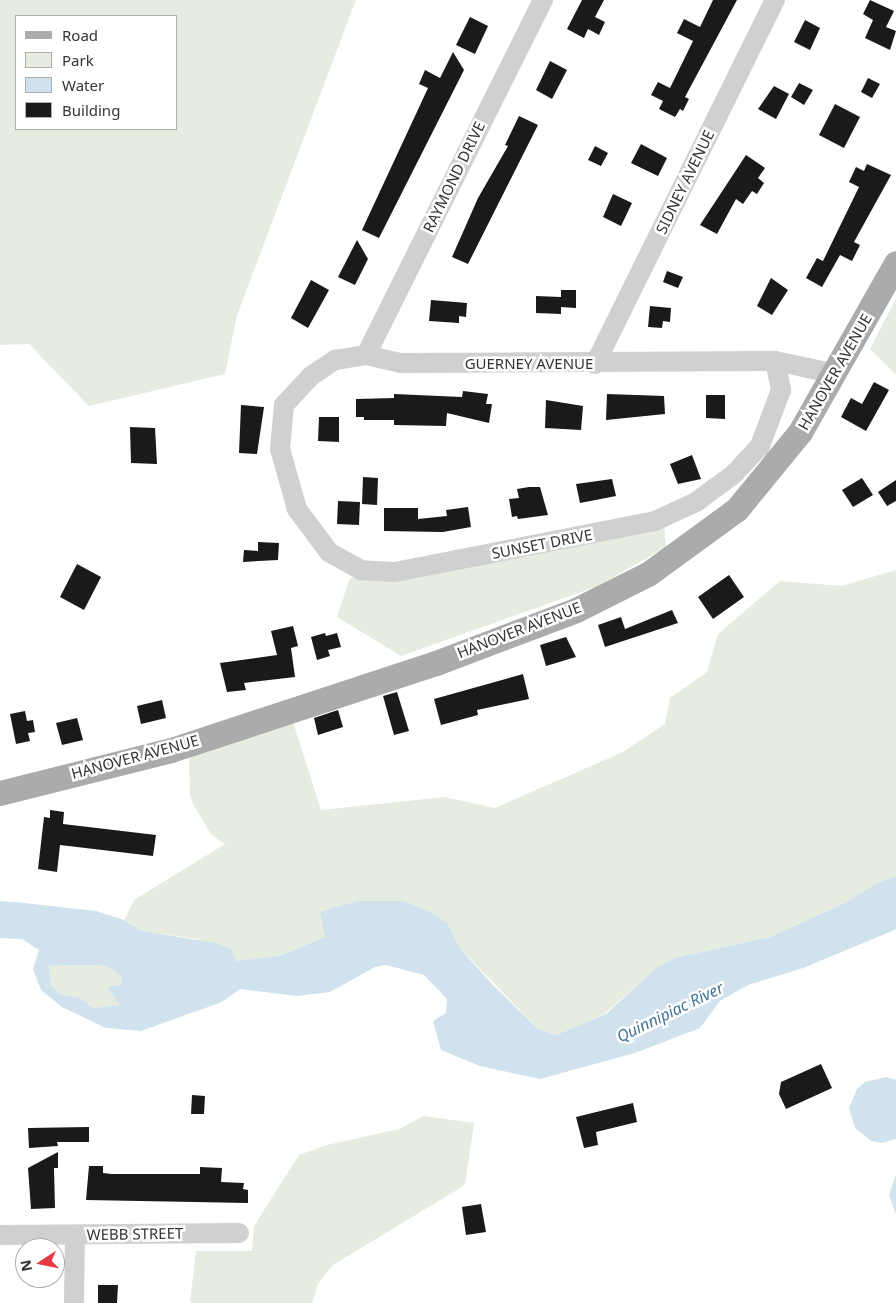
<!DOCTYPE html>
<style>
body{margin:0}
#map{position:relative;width:896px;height:1303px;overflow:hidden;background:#fff;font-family:"Noto Sans",sans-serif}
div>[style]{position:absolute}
.green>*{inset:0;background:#e6ecdf}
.water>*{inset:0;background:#cfe2ee}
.building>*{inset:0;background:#1a1a1a}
.minor>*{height:20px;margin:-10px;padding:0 10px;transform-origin:10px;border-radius:10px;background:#d0d0d0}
.major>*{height:25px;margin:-12.5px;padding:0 12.5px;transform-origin:12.5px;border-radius:12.5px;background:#ababab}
span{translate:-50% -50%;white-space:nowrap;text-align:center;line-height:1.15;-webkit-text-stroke:5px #fff;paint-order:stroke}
.street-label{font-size:15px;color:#333}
.water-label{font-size:16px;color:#3f7597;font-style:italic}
.legend{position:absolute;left:15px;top:15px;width:162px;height:115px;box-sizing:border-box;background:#fff;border:1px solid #adadad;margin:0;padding:6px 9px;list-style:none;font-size:15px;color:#333}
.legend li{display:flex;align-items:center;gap:10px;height:25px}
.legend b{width:25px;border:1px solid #adadad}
.north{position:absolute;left:15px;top:1238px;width:50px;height:50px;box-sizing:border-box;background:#fff;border:1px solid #adadad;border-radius:50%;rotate:259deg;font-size:14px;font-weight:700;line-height:20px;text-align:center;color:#333}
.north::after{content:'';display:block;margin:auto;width:18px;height:22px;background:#e63946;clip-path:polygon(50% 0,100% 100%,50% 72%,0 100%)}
</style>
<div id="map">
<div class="green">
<i style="clip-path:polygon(evenodd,0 0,356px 0,237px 315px,225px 374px,89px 406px,29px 344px,0 345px,0 0,176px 16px,176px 129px,16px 129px,16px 16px,176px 16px)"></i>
<i style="clip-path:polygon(896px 299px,896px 375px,870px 349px)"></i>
<i style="clip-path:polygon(664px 526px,666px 547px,598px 586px,401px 656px,337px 617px,350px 578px)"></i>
<i style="clip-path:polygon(896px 570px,896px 876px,877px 883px,845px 903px,770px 937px,674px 958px,655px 969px,603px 1015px,556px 1035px,538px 1029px,458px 946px,448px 924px,403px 901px,357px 901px,321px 912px,325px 937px,279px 956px,236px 961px,197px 939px,142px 931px,124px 920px,134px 900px,225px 844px,211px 834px,193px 804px,190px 795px,189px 755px,293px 722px,321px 810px,445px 797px,495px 808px,623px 752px,665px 724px,670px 698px,707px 672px,718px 634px,780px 581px,842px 586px)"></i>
<i style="clip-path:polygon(87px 965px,107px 966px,122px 976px,122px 985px,110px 986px,109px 990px,120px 1005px,93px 1008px,79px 997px,62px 995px,51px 985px,49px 966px)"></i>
<i style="clip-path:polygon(424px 1116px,474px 1123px,465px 1185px,333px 1265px,318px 1284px,312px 1303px,190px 1303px,196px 1251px,252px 1251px,254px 1226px,299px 1155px,327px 1145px,399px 1129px)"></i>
</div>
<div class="water">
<i style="clip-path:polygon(evenodd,896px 876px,896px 929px,892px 931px,803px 968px,748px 985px,720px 1001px,700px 1028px,635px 1053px,540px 1079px,480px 1066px,441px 1050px,433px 1021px,446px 1013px,447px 999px,424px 975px,386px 965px,375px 967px,330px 992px,297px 996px,240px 989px,222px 1002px,141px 1031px,106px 1028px,62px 1007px,41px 990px,33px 969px,39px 950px,22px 939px,0 938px,0 901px,24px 903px,96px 911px,124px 920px,142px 931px,216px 943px,231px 949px,236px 961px,279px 956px,325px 937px,320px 912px,357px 901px,403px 901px,429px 911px,448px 924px,458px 946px,492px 984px,538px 1029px,556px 1035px,606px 1014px,655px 969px,674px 958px,770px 937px,845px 903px,877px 883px,896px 876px,87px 965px,107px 966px,121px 976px,122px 985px,109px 986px,109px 990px,120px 1005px,93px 1008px,79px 997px,62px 995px,51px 985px,49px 966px,87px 965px)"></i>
<i style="clip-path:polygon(886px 1077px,896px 1080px,896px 1139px,882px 1143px,871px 1141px,855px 1128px,849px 1108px,857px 1089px,865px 1082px)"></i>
<i style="clip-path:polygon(896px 1175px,896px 1214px,889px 1195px)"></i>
</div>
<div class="building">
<i style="clip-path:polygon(582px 0,604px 0,595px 17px,605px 22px,599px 35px,588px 29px,584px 38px,567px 29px)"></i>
<i style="clip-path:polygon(713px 0,737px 0,685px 97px,689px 99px,683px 111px,680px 109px,675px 117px,659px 109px,663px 101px,651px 95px,658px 82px,670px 88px,693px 41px,677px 33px,684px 19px,700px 27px)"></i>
<i style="clip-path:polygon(870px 0,894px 11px,886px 27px,896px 31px,890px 50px,865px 38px,873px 20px,863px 14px)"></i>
<i style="clip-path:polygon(470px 17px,488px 26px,475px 54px,456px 45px)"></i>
<i style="clip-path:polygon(805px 20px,820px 28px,810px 50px,794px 42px)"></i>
<i style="clip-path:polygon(453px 52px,464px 70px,379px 238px,362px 230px,428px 88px,419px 84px,425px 70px,440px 78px)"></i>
<i style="clip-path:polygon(550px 61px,567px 70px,552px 99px,536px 90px)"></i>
<i style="clip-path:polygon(868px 78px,880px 84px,872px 98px,861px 92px)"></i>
<i style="clip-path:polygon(799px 83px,813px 90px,804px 105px,791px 97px)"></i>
<i style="clip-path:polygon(774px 86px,789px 94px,776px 119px,758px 109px)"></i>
<i style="clip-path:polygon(835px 104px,860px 117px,844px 148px,819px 135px)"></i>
<i style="clip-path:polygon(519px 116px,538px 125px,468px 264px,452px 257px,478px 198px,508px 146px,505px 145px)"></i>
<i style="clip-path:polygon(641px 144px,667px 158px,658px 176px,631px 163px)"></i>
<i style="clip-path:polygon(595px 146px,608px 153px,601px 166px,588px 160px)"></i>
<i style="clip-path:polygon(746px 155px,765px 168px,758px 178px,764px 183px,757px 194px,752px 191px,743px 204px,736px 199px,717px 234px,700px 225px)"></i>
<i style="clip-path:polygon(867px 164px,891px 175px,854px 242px,860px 245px,852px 261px,840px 255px,822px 287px,806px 278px,817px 258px,823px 261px,859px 187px,849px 182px,856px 167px,864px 171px)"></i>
<i style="clip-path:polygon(613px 194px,632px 203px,621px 226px,603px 217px)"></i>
<i style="clip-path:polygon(357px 240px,368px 259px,355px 285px,338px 277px)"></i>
<i style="clip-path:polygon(667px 271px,683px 277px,678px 288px,663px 282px)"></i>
<i style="clip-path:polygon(771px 278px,788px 290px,772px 315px,757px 306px)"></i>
<i style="clip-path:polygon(311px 280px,329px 290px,308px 328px,291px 318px)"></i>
<i style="clip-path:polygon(561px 290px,576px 290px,576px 308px,561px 307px,561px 314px,536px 313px,536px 296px,561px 297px)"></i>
<i style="clip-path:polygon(431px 300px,467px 303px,466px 317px,459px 316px,459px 323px,429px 321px)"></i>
<i style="clip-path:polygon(650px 306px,671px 308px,670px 322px,663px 321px,662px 328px,648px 327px)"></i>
<i style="clip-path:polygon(874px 382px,889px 390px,866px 431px,841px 417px,851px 398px,862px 404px)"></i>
<i style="clip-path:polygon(463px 391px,488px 394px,486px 404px,492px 404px,489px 423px,447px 413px,446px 426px,394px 425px,394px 420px,364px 420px,364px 417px,356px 417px,356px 399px,394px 398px,394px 394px,462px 397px)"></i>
<i style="clip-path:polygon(607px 394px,664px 396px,665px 414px,606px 420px)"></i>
<i style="clip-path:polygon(706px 395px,725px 395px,725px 419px,706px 418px)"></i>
<i style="clip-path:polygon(546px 400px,583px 406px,581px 430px,545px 428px)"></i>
<i style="clip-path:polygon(241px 405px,264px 407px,257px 454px,239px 453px)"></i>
<i style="clip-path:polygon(319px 417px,339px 417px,339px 442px,318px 441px)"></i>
<i style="clip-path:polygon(130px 427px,155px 428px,157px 464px,131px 463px)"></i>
<i style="clip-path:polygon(692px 455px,701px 479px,678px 484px,670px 464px)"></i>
<i style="clip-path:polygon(363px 477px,378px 478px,377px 505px,362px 504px)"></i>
<i style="clip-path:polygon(862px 478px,873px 495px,853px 507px,842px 490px)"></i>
<i style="clip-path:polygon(612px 479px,616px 496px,580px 503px,576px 484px)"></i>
<i style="clip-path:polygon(896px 480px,896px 501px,887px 506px,878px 492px)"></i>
<i style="clip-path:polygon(529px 487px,540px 487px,548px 515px,518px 519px,517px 516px,512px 517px,509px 499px,519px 498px,517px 489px)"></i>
<i style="clip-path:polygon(338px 501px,360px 502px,359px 525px,337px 524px)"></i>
<i style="clip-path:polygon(468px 507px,471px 527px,443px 532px,384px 531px,384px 508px,418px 508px,418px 519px,447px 516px,446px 510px)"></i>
<i style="clip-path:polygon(258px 542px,279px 543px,278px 560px,243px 562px,244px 550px,258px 551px,258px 556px)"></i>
<i style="clip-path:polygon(77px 564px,101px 577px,84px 610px,60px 597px)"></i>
<i style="clip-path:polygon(729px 575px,744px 597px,713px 619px,698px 597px)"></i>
<i style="clip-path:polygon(672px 610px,678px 623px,605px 647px,598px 625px,621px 617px,625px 629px)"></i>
<i style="clip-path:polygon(293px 626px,298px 646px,291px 648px,295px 677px,244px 683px,246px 690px,227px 692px,220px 663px,277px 655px,271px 631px)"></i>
<i style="clip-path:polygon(325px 633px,326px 636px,337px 633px,341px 647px,328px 650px,330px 656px,317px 660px,311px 637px)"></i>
<i style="clip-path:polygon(566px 637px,576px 657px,546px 666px,540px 645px)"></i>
<i style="clip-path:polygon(523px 674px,529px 699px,477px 710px,478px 715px,441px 725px,434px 699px)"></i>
<i style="clip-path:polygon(397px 692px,409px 731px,394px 735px,383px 696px)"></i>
<i style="clip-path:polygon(162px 700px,166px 718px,141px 724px,137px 706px)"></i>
<i style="clip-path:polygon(338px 710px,343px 727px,318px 735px,314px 718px)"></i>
<i style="clip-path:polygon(25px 711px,27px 721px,33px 720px,35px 732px,28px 733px,30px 741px,16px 744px,10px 714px)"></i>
<i style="clip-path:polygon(77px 718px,83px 740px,62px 745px,56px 723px)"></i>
<i style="clip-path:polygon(50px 810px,64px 812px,63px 824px,156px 835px,153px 856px,60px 845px,57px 872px,38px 869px,44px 817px,50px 818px)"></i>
<i style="clip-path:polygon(821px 1064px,832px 1088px,786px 1109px,779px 1094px,781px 1082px)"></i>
<i style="clip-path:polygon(192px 1095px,205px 1096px,204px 1114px,191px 1114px)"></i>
<i style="clip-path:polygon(633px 1103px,637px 1122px,596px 1132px,598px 1145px,584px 1148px,576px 1117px)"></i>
<i style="clip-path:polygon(89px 1127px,89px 1142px,57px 1142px,58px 1146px,29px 1148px,28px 1128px)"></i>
<i style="clip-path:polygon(58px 1152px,58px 1168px,54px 1168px,55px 1208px,31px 1209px,28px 1168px)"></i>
<i style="clip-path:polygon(89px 1166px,103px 1166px,103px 1173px,112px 1174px,200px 1174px,200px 1167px,222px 1168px,221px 1182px,244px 1183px,243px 1189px,248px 1190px,248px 1203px,86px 1200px)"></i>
<i style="clip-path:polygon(481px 1204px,486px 1232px,466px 1235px,462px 1207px)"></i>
<i style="clip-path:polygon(98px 1285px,118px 1285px,117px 1303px,98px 1303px)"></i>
</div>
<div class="minor">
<i style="left:366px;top:355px;width:397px;rotate:-63.5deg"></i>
<i style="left:775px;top:361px;width:30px;rotate:78deg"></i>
<i style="left:781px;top:390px;width:60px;rotate:110.6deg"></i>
<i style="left:760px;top:446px;width:38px;rotate:133deg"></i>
<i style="left:734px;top:474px;width:47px;rotate:143.6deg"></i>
<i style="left:696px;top:502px;width:45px;rotate:155.1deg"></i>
<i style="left:655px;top:521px;width:266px;rotate:168.9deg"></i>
<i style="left:394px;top:572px;width:33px;rotate:-177deg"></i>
<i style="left:361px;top:570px;width:37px;rotate:-151deg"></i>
<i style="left:329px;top:552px;width:54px;rotate:-126.7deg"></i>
<i style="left:297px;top:509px;width:62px;rotate:-105.8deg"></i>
<i style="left:280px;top:449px;width:44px;rotate:-84.8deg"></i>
<i style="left:284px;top:405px;width:40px;rotate:-47deg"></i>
<i style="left:311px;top:376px;width:29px;rotate:-34deg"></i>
<i style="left:335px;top:360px;width:31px;rotate:-9deg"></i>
<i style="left:366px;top:355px;width:35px;rotate:13deg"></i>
<i style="left:400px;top:363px;width:375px;rotate:-0.3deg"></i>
<i style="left:775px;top:361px;width:62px;rotate:12deg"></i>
<i style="left:595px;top:364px;width:406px;rotate:-63.7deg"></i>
<i style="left:0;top:1235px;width:239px;rotate:-0.5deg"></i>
<i style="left:74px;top:1303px;width:68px;rotate:-89.2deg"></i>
</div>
<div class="major">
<i style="left:0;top:793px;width:176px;rotate:-14.1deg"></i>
<i style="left:171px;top:750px;width:279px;rotate:-18.2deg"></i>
<i style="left:436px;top:663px;width:150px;rotate:-20.7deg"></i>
<i style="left:576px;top:610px;width:80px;rotate:-26.6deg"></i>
<i style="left:648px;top:574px;width:110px;rotate:-36.1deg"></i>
<i style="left:737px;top:509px;width:99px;rotate:-50.7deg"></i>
<i style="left:800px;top:432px;width:194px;rotate:-60.4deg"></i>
</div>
<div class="street-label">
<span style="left:454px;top:177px;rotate:-64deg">RAYMOND DRIVE</span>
<span style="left:685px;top:182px;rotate:-64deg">SIDNEY AVENUE</span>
<span style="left:529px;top:364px">GUERNEY AVENUE</span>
<span style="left:835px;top:372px;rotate:-60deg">HANOVER AVENUE</span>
<span style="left:542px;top:544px;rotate:-11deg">SUNSET DRIVE</span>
<span style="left:519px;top:630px;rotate:-21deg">HANOVER AVENUE</span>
<span style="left:135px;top:757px;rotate:-15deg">HANOVER AVENUE</span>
<span style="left:135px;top:1234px;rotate:-1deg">WEBB STREET</span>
</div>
<div class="water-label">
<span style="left:670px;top:1012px;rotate:-26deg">Quinnipiac River</span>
</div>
<ul class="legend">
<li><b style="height:6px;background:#ababab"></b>Road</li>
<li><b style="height:14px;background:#e6ecdf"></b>Park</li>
<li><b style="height:14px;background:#cfe2ee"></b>Water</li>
<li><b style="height:14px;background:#1a1a1a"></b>Building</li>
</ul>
<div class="north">N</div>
</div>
